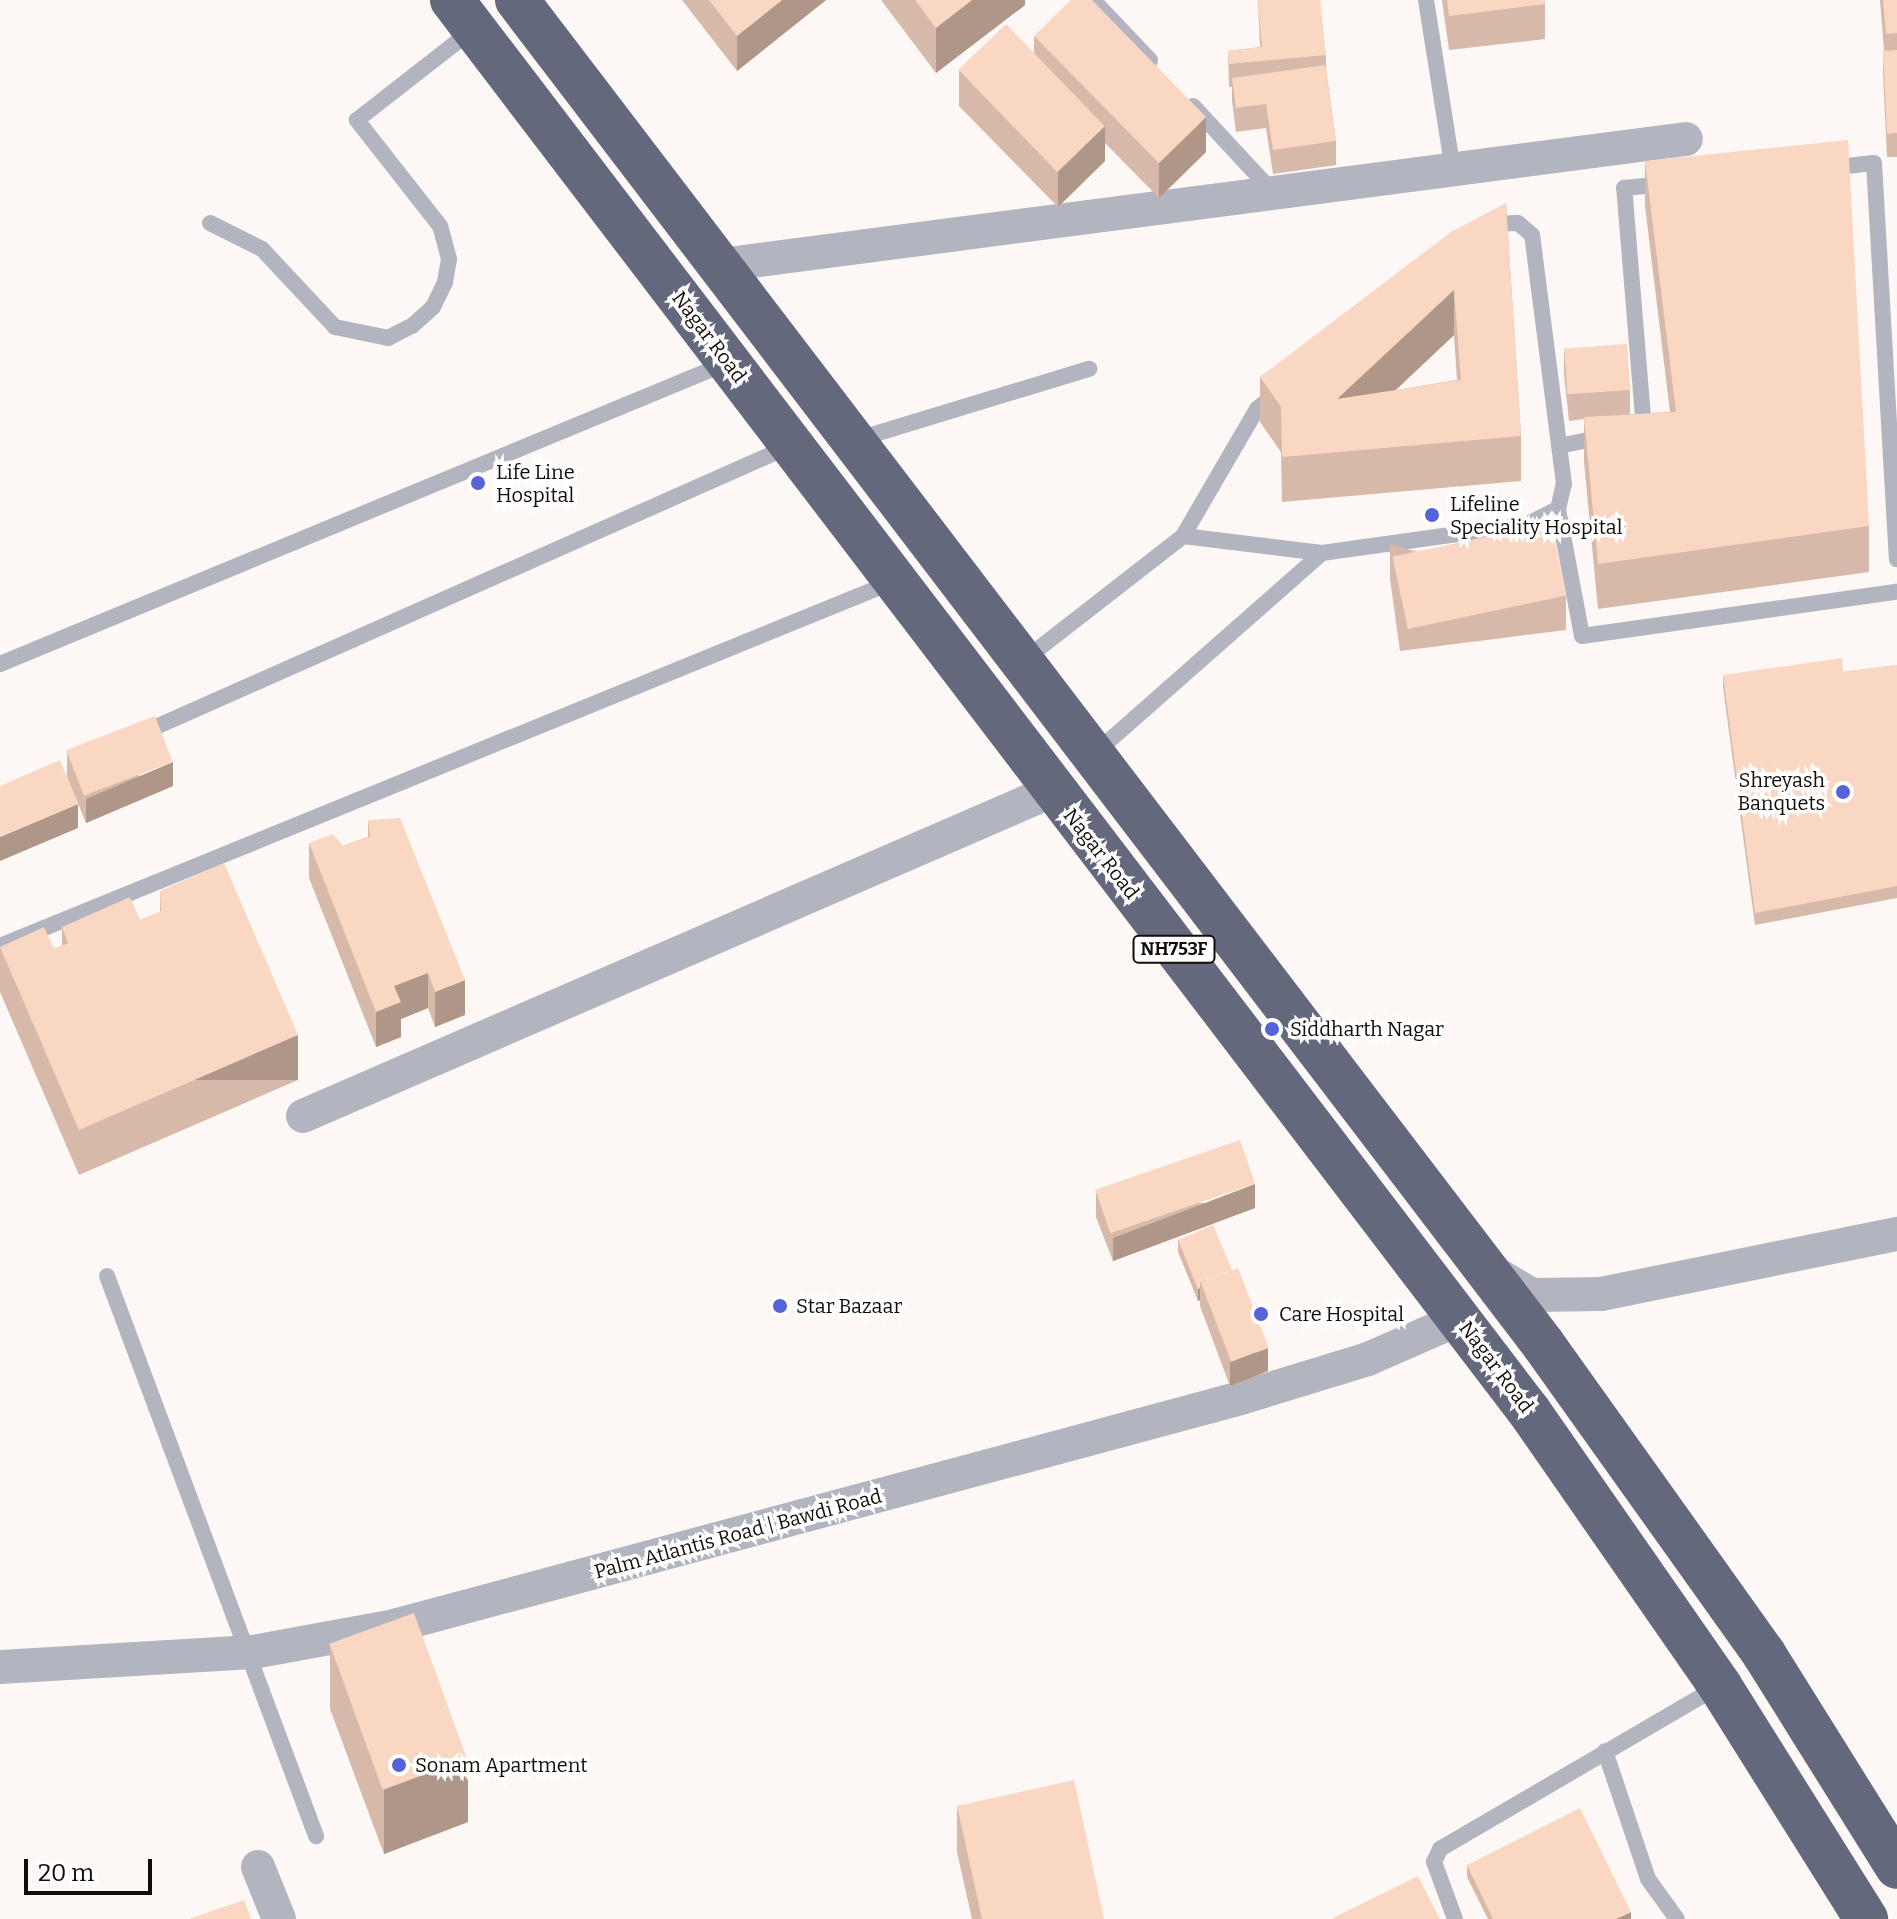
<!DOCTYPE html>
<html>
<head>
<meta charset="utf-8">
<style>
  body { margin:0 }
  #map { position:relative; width:1897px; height:1919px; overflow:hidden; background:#fdf8f5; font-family:Bitter,serif }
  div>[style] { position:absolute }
  .lane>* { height:16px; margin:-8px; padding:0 8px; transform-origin:8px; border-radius:8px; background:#b2b5c0 }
  .street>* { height:34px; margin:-17px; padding:0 17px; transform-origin:17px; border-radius:17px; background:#b2b5c0 }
  .highway>* { height:44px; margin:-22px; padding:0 22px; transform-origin:22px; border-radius:22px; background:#63687d }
  .wall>* { inset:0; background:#d6b9a8 }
  .shaded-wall>* { inset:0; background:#ae9688; transform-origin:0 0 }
  .building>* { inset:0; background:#f9d7c3; transform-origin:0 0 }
  .dots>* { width:22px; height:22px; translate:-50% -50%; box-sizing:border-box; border:4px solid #fff; border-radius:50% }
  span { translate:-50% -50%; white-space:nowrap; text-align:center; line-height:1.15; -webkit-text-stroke:7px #fff; paint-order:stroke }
  .shield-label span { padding:2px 6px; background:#fff; border:2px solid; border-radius:6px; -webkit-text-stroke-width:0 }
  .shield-label { font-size:18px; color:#140c07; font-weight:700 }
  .street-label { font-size:20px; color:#140c07 }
  .poi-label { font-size:20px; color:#140c07 }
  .left { translate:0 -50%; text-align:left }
  .right { translate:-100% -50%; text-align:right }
  .scale { position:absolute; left:24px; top:1859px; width:128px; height:36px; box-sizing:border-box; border:4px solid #140c07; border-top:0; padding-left:10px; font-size:24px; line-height:28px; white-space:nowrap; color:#140c07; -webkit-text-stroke:6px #fff; paint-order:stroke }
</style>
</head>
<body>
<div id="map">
  <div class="lane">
    <div style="left:1093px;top:0;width:83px;rotate:46.5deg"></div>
    <div style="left:1426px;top:0;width:172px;rotate:81deg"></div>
    <div style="left:1193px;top:106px;width:117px;rotate:47.1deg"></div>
    <div style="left:1828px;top:168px;width:46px;rotate:-6.2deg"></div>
    <div style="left:1874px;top:163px;width:397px;rotate:86.7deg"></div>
    <div style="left:210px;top:223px;width:58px;rotate:26.6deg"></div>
    <div style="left:262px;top:249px;width:107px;rotate:46.9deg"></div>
    <div style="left:335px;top:327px;width:54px;rotate:11.7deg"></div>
    <div style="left:388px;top:338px;width:27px;rotate:-27deg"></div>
    <div style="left:412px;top:326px;width:28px;rotate:-42deg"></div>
    <div style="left:433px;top:307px;width:28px;rotate:-64deg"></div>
    <div style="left:445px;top:282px;width:23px;rotate:-80deg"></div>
    <div style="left:449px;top:259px;width:34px;rotate:-105deg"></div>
    <div style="left:440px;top:226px;width:135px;rotate:-128.1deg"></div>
    <div style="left:357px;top:120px;width:146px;rotate:-38deg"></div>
    <div style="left:1638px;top:430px;width:6px;rotate:-9deg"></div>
    <div style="left:1644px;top:429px;width:242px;rotate:-94.7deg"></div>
    <div style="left:1624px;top:188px;width:41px;rotate:-5.6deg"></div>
    <div style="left:855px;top:440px;width:245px;rotate:-16.9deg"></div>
    <div style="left:1559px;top:446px;width:45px;rotate:-11.6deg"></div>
    <div style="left:1558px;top:509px;width:129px;rotate:79.3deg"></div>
    <div style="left:1582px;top:636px;width:318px;rotate:-8deg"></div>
    <div style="left:1183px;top:536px;width:140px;rotate:7deg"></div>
    <div style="left:1024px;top:660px;width:202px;rotate:-37.9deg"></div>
    <div style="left:1183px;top:536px;width:147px;rotate:-59.8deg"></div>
    <div style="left:1257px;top:409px;width:26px;rotate:-39deg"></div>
    <div style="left:0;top:664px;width:787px;rotate:-22.49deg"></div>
    <div style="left:140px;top:734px;width:709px;rotate:-23.89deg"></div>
    <div style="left:1094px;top:754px;width:304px;rotate:-41.4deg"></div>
    <div style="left:1322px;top:553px;width:208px;rotate:-8deg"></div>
    <div style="left:1528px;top:524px;width:34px;rotate:-27deg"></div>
    <div style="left:1558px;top:509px;width:26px;rotate:-77deg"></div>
    <div style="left:1564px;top:484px;width:251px;rotate:-97.3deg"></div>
    <div style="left:1532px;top:235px;width:18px;rotate:-139deg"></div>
    <div style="left:1518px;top:223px;width:29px;rotate:178deg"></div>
    <div style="left:0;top:946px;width:967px;rotate:-22.19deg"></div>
    <div style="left:107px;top:1276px;width:598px;rotate:69.53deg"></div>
    <div style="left:1605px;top:1751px;width:135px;rotate:71.4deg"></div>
    <div style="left:1648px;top:1879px;width:49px;rotate:54.1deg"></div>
    <div style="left:1455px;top:1919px;width:61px;rotate:-110.2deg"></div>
    <div style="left:1434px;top:1862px;width:14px;rotate:-65deg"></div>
    <div style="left:1440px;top:1849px;width:323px;rotate:-30.3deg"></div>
  </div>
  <div class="street">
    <div style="left:721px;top:265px;width:973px;rotate:-7.44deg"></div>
    <div style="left:303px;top:1116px;width:816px;rotate:-23.46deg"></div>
    <div style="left:1493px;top:1272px;width:45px;rotate:30.5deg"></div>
    <div style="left:1532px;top:1295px;width:69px;rotate:-0.8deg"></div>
    <div style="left:1601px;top:1294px;width:302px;rotate:-11.5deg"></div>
    <div style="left:0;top:1667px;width:253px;rotate:-3.4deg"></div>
    <div style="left:253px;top:1652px;width:143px;rotate:-10.4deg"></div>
    <div style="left:394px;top:1626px;width:877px;rotate:-15.07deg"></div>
    <div style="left:1241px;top:1398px;width:133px;rotate:-17.1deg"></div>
    <div style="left:1368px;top:1359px;width:99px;rotate:-23.7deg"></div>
    <div style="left:258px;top:1867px;width:56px;rotate:68deg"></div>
  </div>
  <div class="highway">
    <div style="left:452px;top:0;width:1775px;rotate:52.65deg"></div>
    <div style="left:1529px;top:1411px;width:335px;rotate:55.2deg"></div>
    <div style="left:1720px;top:1686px;width:275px;rotate:57.9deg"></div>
    <div style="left:517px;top:0;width:1691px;rotate:52.64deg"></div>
    <div style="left:1543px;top:1344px;width:381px;rotate:54.5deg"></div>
    <div style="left:1764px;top:1654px;width:251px;rotate:58deg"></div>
  </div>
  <div class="wall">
    <div style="clip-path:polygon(682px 0,826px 0,737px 71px)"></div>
    <div style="clip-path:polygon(881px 0,1025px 0,1025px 5px,936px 73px)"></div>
    <div style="clip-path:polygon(1258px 0,1326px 55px,1326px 69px,1336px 141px,1336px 165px,1273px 174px,1266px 128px,1236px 132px,1232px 101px,1232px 87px,1229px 87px,1228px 51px,1260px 47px)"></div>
    <div style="clip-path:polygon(1442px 0,1545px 0,1545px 39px,1449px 50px)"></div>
    <div style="clip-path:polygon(1880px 0,1897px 0,1897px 157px,1887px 157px,1883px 74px,1883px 51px,1884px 50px)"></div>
    <div style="clip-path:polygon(1034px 36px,1206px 152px,1159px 198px,1105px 143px,1105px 161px,1058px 207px,959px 106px,959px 71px,1034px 53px)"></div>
    <div style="clip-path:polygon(1645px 161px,1869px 526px,1869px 572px,1598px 609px,1584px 462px,1584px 419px,1569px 421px,1564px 374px,1564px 350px,1630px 390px,1630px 414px,1670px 412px,1645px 206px)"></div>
    <div style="clip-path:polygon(evenodd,1506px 203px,1521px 436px,1521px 481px,1282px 502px,1281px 452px,1260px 422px,1260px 377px,1506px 203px,1454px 335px,1457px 380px,1396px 390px,1454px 335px)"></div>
    <div style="clip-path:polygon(1390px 544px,1566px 595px,1566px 630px,1400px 651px,1390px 579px)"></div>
    <div style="clip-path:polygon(1897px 665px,1897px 898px,1755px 925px,1723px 687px,1723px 675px,1843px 672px)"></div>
    <div style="clip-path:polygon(67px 753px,173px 786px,86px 823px,67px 777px)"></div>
    <div style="clip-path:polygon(368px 820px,465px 1015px,435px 1027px,428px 1008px,401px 1019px,401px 1037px,376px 1047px,309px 878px,309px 843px,343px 846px,368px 837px)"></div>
    <div style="clip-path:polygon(160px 891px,298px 1080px,79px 1175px,0 992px,0 947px,54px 949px,62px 946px,62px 927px,140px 920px,160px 912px)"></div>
    <div style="clip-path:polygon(1096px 1193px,1255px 1208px,1113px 1261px,1096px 1217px)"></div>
    <div style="clip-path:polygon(1178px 1240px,1268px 1371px,1230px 1386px,1200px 1306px,1200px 1300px,1198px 1301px,1178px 1252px)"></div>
    <div style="clip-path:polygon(330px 1645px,468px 1822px,384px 1854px,330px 1709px)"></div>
    <div style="clip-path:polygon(957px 1806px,1104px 1919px,972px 1919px,957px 1852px)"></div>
    <div style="clip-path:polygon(1467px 1865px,1631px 1919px,1488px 1919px,1467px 1877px)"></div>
  </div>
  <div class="shaded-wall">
    <div style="clip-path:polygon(782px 0,826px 0,737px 71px,737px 36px)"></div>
    <div style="clip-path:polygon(972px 0,1025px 0,1025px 5px,936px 73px,936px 28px)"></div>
    <div style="clip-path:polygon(1206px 117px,1206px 152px,1159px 198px,1159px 163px)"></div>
    <div style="clip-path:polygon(1105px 126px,1105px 161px,1058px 207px,1058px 172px)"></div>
    <div style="clip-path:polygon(1454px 290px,1454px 335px,1337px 445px,1337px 399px)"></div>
    <div style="clip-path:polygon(173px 762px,173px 786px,86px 823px,86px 799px)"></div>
    <div style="clip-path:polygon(78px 804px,78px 828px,0 861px,0 837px)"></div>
    <div style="clip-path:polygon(428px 973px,428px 1008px,401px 1019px,401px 1037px,376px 1047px,376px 1012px,394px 986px)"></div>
    <div style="clip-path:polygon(465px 980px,465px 1015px,435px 1027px,435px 992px)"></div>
    <div style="left:298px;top:1035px;width:45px;height:239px;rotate:90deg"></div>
    <div style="clip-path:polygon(1255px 1184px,1255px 1208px,1113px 1261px,1113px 1238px)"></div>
    <div style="clip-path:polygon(1200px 1288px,1200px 1300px,1198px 1301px,1198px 1289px)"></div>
    <div style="clip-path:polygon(1268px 1348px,1268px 1371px,1230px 1386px,1230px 1362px)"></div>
    <div style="clip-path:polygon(468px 1758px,468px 1822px,384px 1854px,384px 1790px)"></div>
    <div style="clip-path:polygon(1631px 1912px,1631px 1919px,1616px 1919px)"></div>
  </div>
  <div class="building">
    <div style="clip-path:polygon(709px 0,782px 0,737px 36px)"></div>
    <div style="clip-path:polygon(915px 0,972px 0,936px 28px)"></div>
    <div style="clip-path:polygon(1071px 0,1092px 0,1206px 117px,1159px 163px,1034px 36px)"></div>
    <div style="clip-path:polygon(1258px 0,1320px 0,1326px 55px,1229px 64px,1228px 51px,1262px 47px)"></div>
    <div style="clip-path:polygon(1447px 0,1545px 0,1545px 4px,1449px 16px)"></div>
    <div style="clip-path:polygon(1883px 0,1897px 0,1897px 33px,1886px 34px)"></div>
    <div style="left:1006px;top:24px;width:142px;height:66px;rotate:46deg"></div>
    <div style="clip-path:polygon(1897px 50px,1897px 133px,1887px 134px,1883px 51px)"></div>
    <div style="clip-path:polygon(1325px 65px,1336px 141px,1273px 150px,1266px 104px,1236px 108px,1232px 78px)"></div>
    <div style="clip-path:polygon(1848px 140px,1869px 526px,1598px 564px,1584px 417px,1676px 412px,1645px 161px)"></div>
    <div style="clip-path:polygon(evenodd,1506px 203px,1521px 436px,1282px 457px,1281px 407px,1260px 377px,1451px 232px,1506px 203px,1454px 290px,1461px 380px,1337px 399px,1454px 290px)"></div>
    <div style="left:1627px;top:344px;width:46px;height:63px;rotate:86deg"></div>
    <div style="left:1551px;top:523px;width:74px;height:162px;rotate:78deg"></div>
    <div style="clip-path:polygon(1842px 658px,1843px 672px,1897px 665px,1897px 886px,1755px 913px,1723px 675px)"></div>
    <div style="left:155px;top:716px;width:49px;height:95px;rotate:69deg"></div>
    <div style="clip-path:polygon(60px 760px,78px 804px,0 837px,0 786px)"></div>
    <div style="clip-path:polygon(400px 818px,465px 980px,435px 992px,428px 973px,394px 986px,401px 1002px,376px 1012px,309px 843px,333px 834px,343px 846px,370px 837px,368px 820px)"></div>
    <div style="clip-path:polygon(224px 863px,298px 1035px,79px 1130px,0 947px,44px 927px,54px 949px,68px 943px,62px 927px,130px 897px,140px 920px,161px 911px,160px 891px)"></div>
    <div style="left:1240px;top:1140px;width:46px;height:153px;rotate:71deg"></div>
    <div style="clip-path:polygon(1213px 1225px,1232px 1270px,1200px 1282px,1200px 1288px,1198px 1289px,1178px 1240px)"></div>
    <div style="left:1238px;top:1268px;width:85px;height:40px;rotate:69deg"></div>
    <div style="left:414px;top:1613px;width:155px;height:90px;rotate:70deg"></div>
    <div style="clip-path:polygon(1074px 1780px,1104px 1919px,982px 1919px,957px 1806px)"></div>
    <div style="clip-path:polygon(1580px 1808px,1631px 1912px,1616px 1919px,1493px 1919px,1467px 1865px)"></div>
    <div style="clip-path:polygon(1418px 1876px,1440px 1919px,1333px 1919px,1333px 1918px)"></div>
    <div style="clip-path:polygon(244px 1900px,251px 1919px,189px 1919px)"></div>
  </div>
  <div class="dots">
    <div style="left:478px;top:483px;background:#5562d9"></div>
    <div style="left:1432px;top:515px;background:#5562d9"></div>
    <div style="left:1843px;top:792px;background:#5562d9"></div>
    <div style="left:1272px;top:1029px;background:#5562d9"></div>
    <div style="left:780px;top:1306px;background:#5562d9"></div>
    <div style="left:1261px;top:1314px;background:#5562d9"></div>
    <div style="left:399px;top:1765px;background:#5562d9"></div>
  </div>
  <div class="shield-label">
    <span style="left:1174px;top:949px">NH753F</span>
  </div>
  <div class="street-label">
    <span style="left:709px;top:337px;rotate:53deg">Nagar Road</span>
    <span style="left:1101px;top:854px;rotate:52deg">Nagar Road</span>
    <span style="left:1496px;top:1367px;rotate:53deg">Nagar Road</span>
    <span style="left:738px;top:1534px;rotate:-15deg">Palm Atlantis Road | Bawdi Road</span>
  </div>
  <div class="poi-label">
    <span class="left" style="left:496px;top:484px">Life Line<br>Hospital</span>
    <span class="left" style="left:1450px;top:516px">Lifeline<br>Speciality Hospital</span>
    <span class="right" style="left:1825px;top:792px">Shreyash<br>Banquets</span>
    <span class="left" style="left:1290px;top:1029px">Siddharth Nagar</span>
    <span class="left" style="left:796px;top:1306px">Star Bazaar</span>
    <span class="left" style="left:1279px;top:1314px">Care Hospital</span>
    <span class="left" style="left:415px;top:1765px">Sonam Apartment</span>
  </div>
  <div class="scale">20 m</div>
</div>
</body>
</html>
